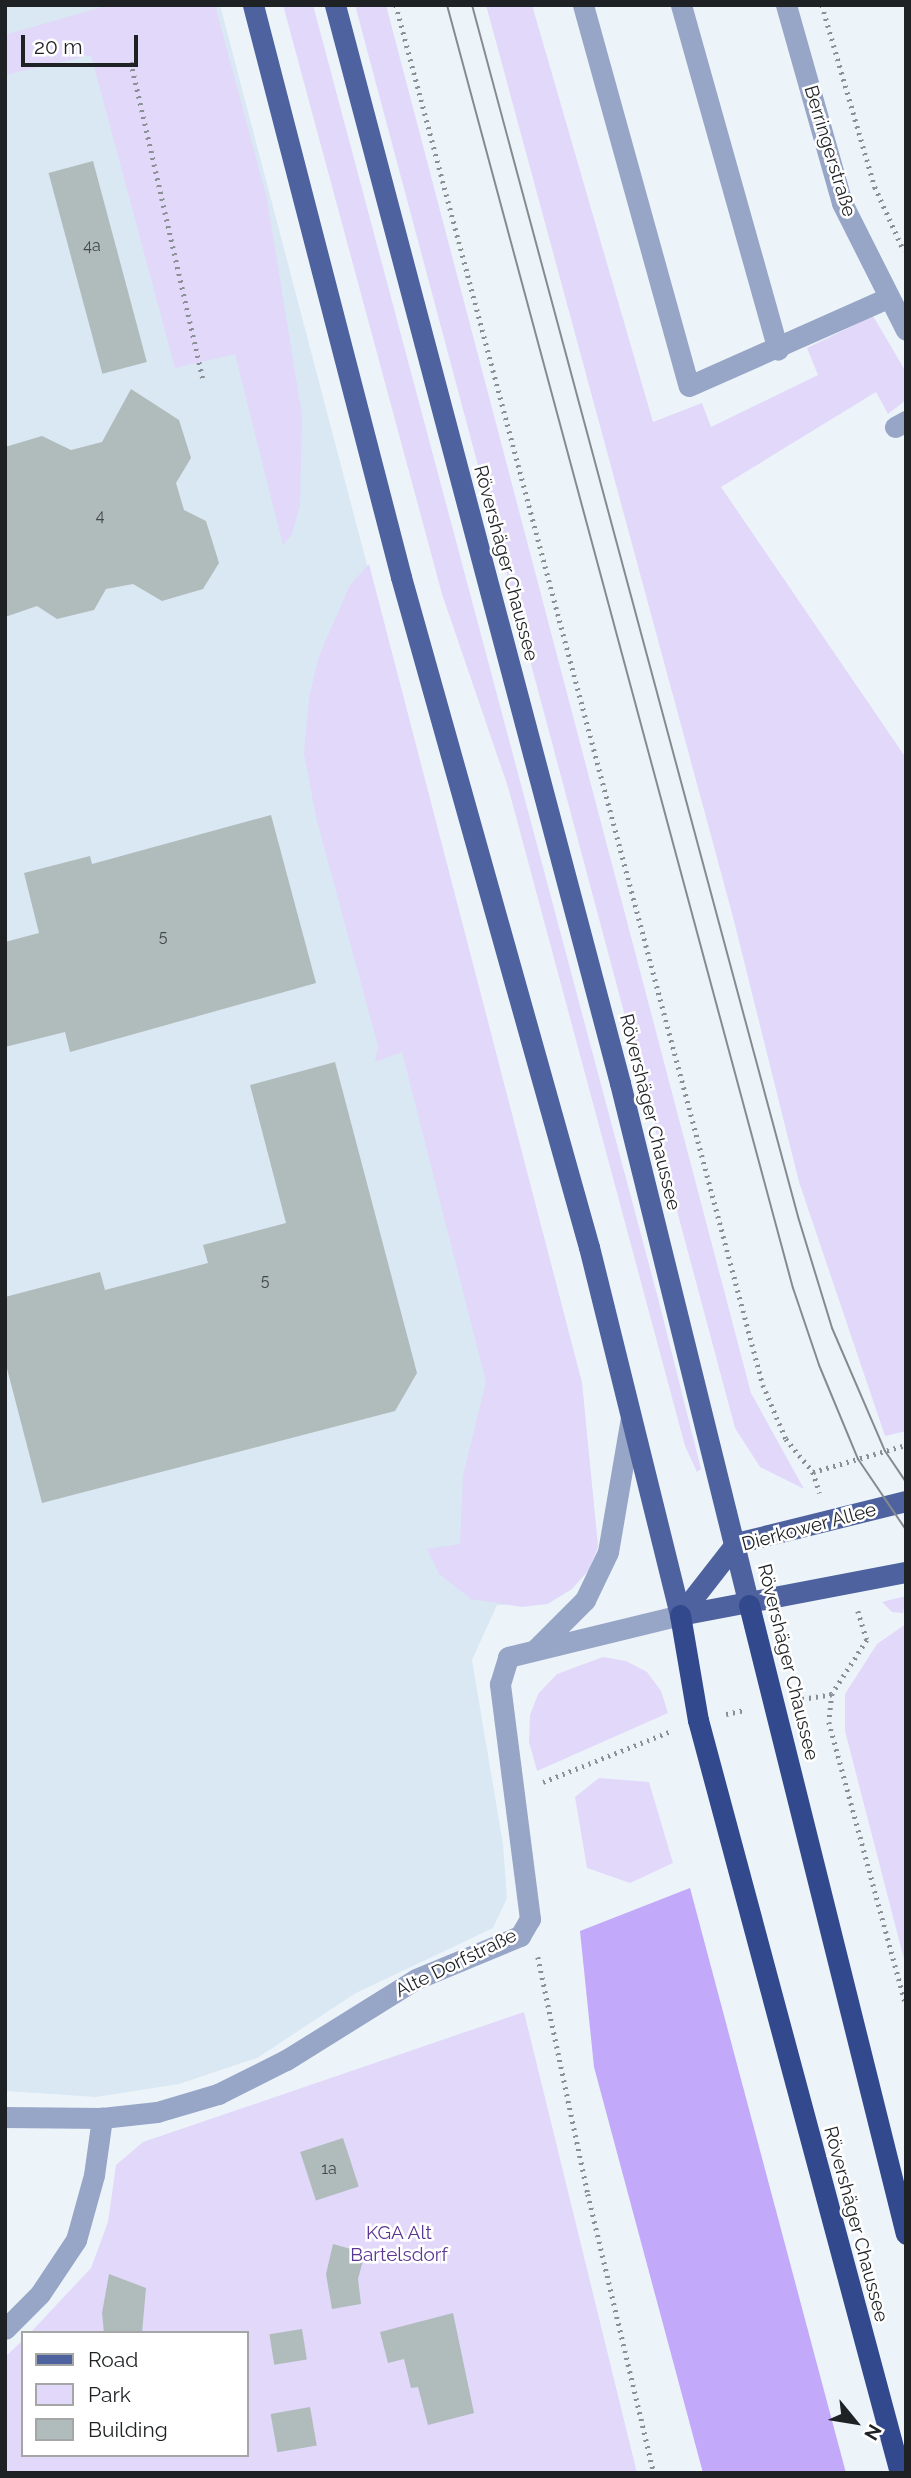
<!DOCTYPE html>
<html>
<head>
<meta charset="utf-8">
<style>
  body { margin:0 }
  #map { position:relative; width:911px; height:2478px; overflow:hidden; background:#ecf4fa; font-family:Raleway,sans-serif }
  div>[style] { position:absolute }
  .built>* { inset:0; background:#d9e8f2 }
  .green>* { inset:0; background:#e1d8fa }
  .forest>* { inset:0; background:#c2a9fa }
  .building>* { inset:0; background:#b0bbbc; transform-origin:0 0 }
  .path>* { height:4.5px; margin-top:-2.25px; transform-origin:0; background:repeating-linear-gradient(90deg,#8a9094 0 2px,transparent 0 7px) }
  .minor>* { height:21px; margin:-10.5px; padding:0 10.5px; transform-origin:10.5px; border-radius:10.5px; background:#97a5c7 }
  .major>* { height:21px; margin:-10.5px; padding:0 10.5px; transform-origin:10.5px; border-radius:10.5px; background:#4d629e }
  .highway>* { height:21px; margin:-10.5px; padding:0 10.5px; transform-origin:10.5px; border-radius:10.5px; background:#33498e }
  .tram>* { height:2px; margin:-1px; padding:0 1px; transform-origin:1px; border-radius:1px; background:#868b8f }
  span { translate:-50% -50%; white-space:nowrap; text-align:center; line-height:1.15; -webkit-text-stroke:5px #fff; paint-order:stroke }
  .number-label { font-size:16px; color:#43484a }
  .number-label span { -webkit-text-stroke-width:0 }
  .street-label { font-size:19px; color:#1f2224 }
  .park-label { font-size:19px; color:#5b3693 }
  .frame { position:absolute; inset:0; border:7px solid #1f2224; pointer-events:none }
  .legend { position:absolute; left:21px; top:2331px; width:228px; height:126px; box-sizing:border-box; background:#fff; border:2px solid #a5a7a7; margin:0; padding:9px 12px; list-style:none; font-size:21px; color:#1f2224 }
  .legend li { display:flex; align-items:center; gap:14px; height:35px }
  .legend b { width:35px; border:2px solid #a5a7a7 }
  .north { position:absolute; left:820px; top:2387px; width:70px; height:70px; -webkit-text-stroke:5px #fff; paint-order:stroke; rotate:120deg; font-size:19px; font-weight:700; line-height:28px; text-align:center; color:#1f2224 }
  .north::after { content:''; display:block; margin:auto; width:24px; height:32px; background:#1f2224; clip-path:polygon(50% 0,100% 100%,50% 72%,0 100%) }
  .scale { position:absolute; left:21px; top:35px; width:117px; height:32px; box-sizing:border-box; border:4px solid #1f2224; border-top:0; padding-left:9px; font-size:21px; line-height:24px; white-space:nowrap; color:#1f2224; -webkit-text-stroke:5px #fff; paint-order:stroke }
</style>
</head>
<body>
<div id="map">
  <div class="built">
    <div style="clip-path:polygon(5px 5px,220px 5px,582px 1383px,598px 1547px,572px 1589px,548px 1604px,497px 1605px,472px 1660px,503px 1844px,507px 1898px,493px 1928px,356px 1993px,257px 2058px,179px 2084px,96px 2097px,5px 2091px)"></div>
  </div>
  <div class="green">
    <div style="clip-path:polygon(109px 5px,215px 5px,267px 199px,302px 415px,300px 505px,292px 534px,283px 545px,235px 354px,175px 368px,91px 55px,5px 75px,5px 35px)"></div>
    <div style="clip-path:polygon(283px 5px,313px 5px,659px 1302px,701px 1469px,697px 1472px,685px 1446px,508px 787px,442px 594px)"></div>
    <div style="clip-path:polygon(355px 5px,386px 5px,751px 1393px,804px 1489px,760px 1467px,735px 1428px)"></div>
    <div style="clip-path:polygon(486px 5px,532px 5px,653px 422px,702px 403px,711px 427px,818px 375px,807px 348px,873px 316px,906px 372px,906px 400px,888px 414px,876px 392px,721px 487px,906px 758px,906px 1431px,885px 1436px,799px 1182px,733px 917px)"></div>
    <div style="clip-path:polygon(369px 564px,582px 1383px,598px 1547px,589px 1570px,572px 1589px,547px 1604px,522px 1607px,471px 1599px,439px 1574px,427px 1549px,460px 1544px,463px 1476px,486px 1382px,402px 1052px,375px 1062px,378px 1046px,317px 821px,304px 754px,309px 698px,319px 656px,350px 585px)"></div>
    <div style="clip-path:polygon(906px 1596px,903px 1613px,892px 1612px,882px 1602px)"></div>
    <div style="clip-path:polygon(906px 1624px,906px 1967px,845px 1731px,845px 1694px,877px 1644px)"></div>
    <div style="clip-path:polygon(603px 1657px,626px 1661px,647px 1672px,661px 1691px,668px 1713px,537px 1771px,529px 1742px,530px 1715px,538px 1694px,557px 1674px)"></div>
    <div style="clip-path:polygon(599px 1778px,649px 1782px,673px 1863px,630px 1883px,587px 1868px,575px 1797px)"></div>
    <div style="clip-path:polygon(524px 2012px,637px 2473px,5px 2473px,5px 2357px,23px 2340px,23px 2455px,247px 2455px,247px 2333px,30px 2333px,91px 2268px,108px 2222px,116px 2165px,143px 2142px)"></div>
  </div>
  <div class="forest">
    <div style="clip-path:polygon(690px 1888px,846px 2473px,703px 2473px,594px 2067px,580px 1931px)"></div>
  </div>
  <div class="building">
    <div style="left:93px;top:161px;width:208px;height:46px;rotate:75deg"></div>
    <div style="clip-path:polygon(131px 389px,179px 420px,191px 458px,176px 483px,184px 510px,206px 521px,219px 563px,203px 589px,162px 601px,133px 584px,106px 589px,94px 610px,57px 619px,37px 606px,5px 617px,5px 447px,42px 436px,71px 450px,102px 442px)"></div>
    <div style="clip-path:polygon(271px 815px,316px 983px,70px 1052px,65px 1032px,5px 1047px,5px 942px,39px 933px,24px 873px,90px 856px,92px 864px)"></div>
    <div style="clip-path:polygon(335px 1062px,417px 1373px,395px 1411px,42px 1503px,5px 1361px,5px 1297px,100px 1272px,105px 1290px,208px 1263px,203px 1245px,286px 1223px,250px 1085px)"></div>
    <div style="left:343px;top:2138px;width:51px;height:45px;rotate:72deg"></div>
    <div style="clip-path:polygon(333px 2244px,365px 2253px,358px 2279px,361px 2304px,332px 2309px,326px 2274px)"></div>
    <div style="clip-path:polygon(109px 2274px,146px 2288px,142px 2333px,104px 2333px,102px 2313px)"></div>
    <div style="clip-path:polygon(453px 2313px,474px 2413px,428px 2425px,418px 2387px,411px 2388px,404px 2359px,388px 2363px,380px 2332px)"></div>
    <div style="left:302px;top:2329px;width:31px;height:33px;rotate:81deg"></div>
    <div style="left:310px;top:2407px;width:39px;height:40px;rotate:80deg"></div>
  </div>
  <div class="path">
    <div style="left:396px;top:5px;width:1428px;rotate:75.11deg"></div>
    <div style="left:763px;top:1385px;width:59px;rotate:66.9deg"></div>
    <div style="left:786px;top:1439px;width:43px;rotate:50.7deg"></div>
    <div style="left:813px;top:1472px;width:22px;rotate:72deg"></div>
    <div style="left:822px;top:5px;width:190px;rotate:73.8deg"></div>
    <div style="left:875px;top:187px;width:70px;rotate:65.6deg"></div>
    <div style="left:131px;top:62px;width:324px;rotate:77.2deg"></div>
    <div style="left:813px;top:1472px;width:97px;rotate:-16.2deg"></div>
    <div style="left:858px;top:1611px;width:30px;rotate:73deg"></div>
    <div style="left:867px;top:1640px;width:64px;rotate:122.9deg"></div>
    <div style="left:832px;top:1694px;width:28px;rotate:96deg"></div>
    <div style="left:829px;top:1722px;width:293px;rotate:74.8deg"></div>
    <div style="left:802px;top:1699px;width:30px;rotate:-9deg"></div>
    <div style="left:726px;top:1714px;width:19px;rotate:-12deg"></div>
    <div style="left:543px;top:1782px;width:138px;rotate:-21.7deg"></div>
    <div style="left:538px;top:1957px;width:242px;rotate:78.1deg"></div>
    <div style="left:588px;top:2194px;width:287px;rotate:76.7deg"></div>
  </div>
  <div class="minor">
    <div style="left:583px;top:5px;width:395px;rotate:74.5deg"></div>
    <div style="left:689px;top:386px;width:218px;rotate:-23.9deg"></div>
    <div style="left:681px;top:5px;width:358px;rotate:74.3deg"></div>
    <div style="left:786px;top:5px;width:206px;rotate:74.2deg"></div>
    <div style="left:842px;top:203px;width:142px;rotate:63.3deg"></div>
    <div style="left:895px;top:427px;width:13px;rotate:-29deg"></div>
    <div style="left:535px;top:1650px;width:71px;rotate:-45deg"></div>
    <div style="left:585px;top:1600px;width:53px;rotate:-64.4deg"></div>
    <div style="left:608px;top:1552px;width:136px;rotate:-80.3deg"></div>
    <div style="left:5px;top:2117px;width:97px;rotate:0.6deg"></div>
    <div style="left:102px;top:2118px;width:55px;rotate:-6.2deg"></div>
    <div style="left:157px;top:2112px;width:64px;rotate:-16.4deg"></div>
    <div style="left:218px;top:2094px;width:76px;rotate:-26.6deg"></div>
    <div style="left:286px;top:2060px;width:153px;rotate:-31.9deg"></div>
    <div style="left:416px;top:1979px;width:113px;rotate:-22.5deg"></div>
    <div style="left:520px;top:1936px;width:20px;rotate:-60deg"></div>
    <div style="left:530px;top:1919px;width:237px;rotate:-97.3deg"></div>
    <div style="left:500px;top:1684px;width:28px;rotate:-73deg"></div>
    <div style="left:508px;top:1657px;width:177px;rotate:-13.7deg"></div>
    <div style="left:5px;top:2329px;width:49px;rotate:-45deg"></div>
    <div style="left:40px;top:2294px;width:65px;rotate:-56.3deg"></div>
    <div style="left:76px;top:2240px;width:67px;rotate:-74.5deg"></div>
    <div style="left:94px;top:2175px;width:58px;rotate:-82deg"></div>
  </div>
  <div class="major">
    <div style="left:253px;top:5px;width:591px;rotate:75.49deg"></div>
    <div style="left:401px;top:577px;width:696px;rotate:74.33deg"></div>
    <div style="left:589px;top:1247px;width:379px;rotate:76.1deg"></div>
    <div style="left:335px;top:5px;width:1115px;rotate:75.19deg"></div>
    <div style="left:620px;top:1083px;width:538px;rotate:76.12deg"></div>
    <div style="left:680px;top:1615px;width:91px;rotate:-52.1deg"></div>
    <div style="left:736px;top:1543px;width:175px;rotate:-13.9deg"></div>
    <div style="left:680px;top:1615px;width:230px;rotate:-10.8deg"></div>
  </div>
  <div class="highway">
    <div style="left:749px;top:1605px;width:648px;rotate:75.99deg"></div>
    <div style="left:680px;top:1615px;width:107px;rotate:80.3deg"></div>
    <div style="left:698px;top:1720px;width:780px;rotate:74.98deg"></div>
  </div>
  <div class="tram">
    <div style="left:447px;top:5px;width:1329px;rotate:74.91deg"></div>
    <div style="left:793px;top:1288px;width:81px;rotate:71.3deg"></div>
    <div style="left:819px;top:1365px;width:102px;rotate:67.5deg"></div>
    <div style="left:858px;top:1459px;width:86px;rotate:55.9deg"></div>
    <div style="left:472px;top:5px;width:1258px;rotate:74.94deg"></div>
    <div style="left:799px;top:1220px;width:113px;rotate:73deg"></div>
    <div style="left:832px;top:1328px;width:134px;rotate:66.7deg"></div>
    <div style="left:885px;top:1451px;width:37px;rotate:56deg"></div>
  </div>
  <div class="number-label">
    <span style="left:92px;top:246px">4a</span>
    <span style="left:100px;top:516px">4</span>
    <span style="left:163px;top:937px">5</span>
    <span style="left:265px;top:1281px">5</span>
    <span style="left:329px;top:2169px">1a</span>
  </div>
  <div class="street-label">
    <span style="left:830px;top:151px;rotate:73deg">Berringerstraße</span>
    <span style="left:506px;top:563px;rotate:75deg">Rövershäger Chaussee</span>
    <span style="left:650px;top:1112px;rotate:76deg">Rövershäger Chaussee</span>
    <span style="left:809px;top:1527px;rotate:-15deg">Dierkower Allee</span>
    <span style="left:788px;top:1662px;rotate:76deg">Rövershäger Chaussee</span>
    <span style="left:456px;top:1963px;rotate:-26deg">Alte Dorfstraße</span>
    <span style="left:856px;top:2224px;rotate:75deg">Rövershäger Chaussee</span>
  </div>
  <div class="park-label">
    <span style="left:399px;top:2244px">KGA Alt<br>Bartelsdorf</span>
  </div>
  <div class="frame"></div>
  <ul class="legend">
  <li><b style="height:9px;background:#4d629e"></b>Road</li>
  <li><b style="height:19px;background:#e1d8fa"></b>Park</li>
  <li><b style="height:19px;background:#b0bbbc"></b>Building</li>
  </ul>
  <div class="north">N</div>
  <div class="scale">20 m</div>
</div>
</body>
</html>
